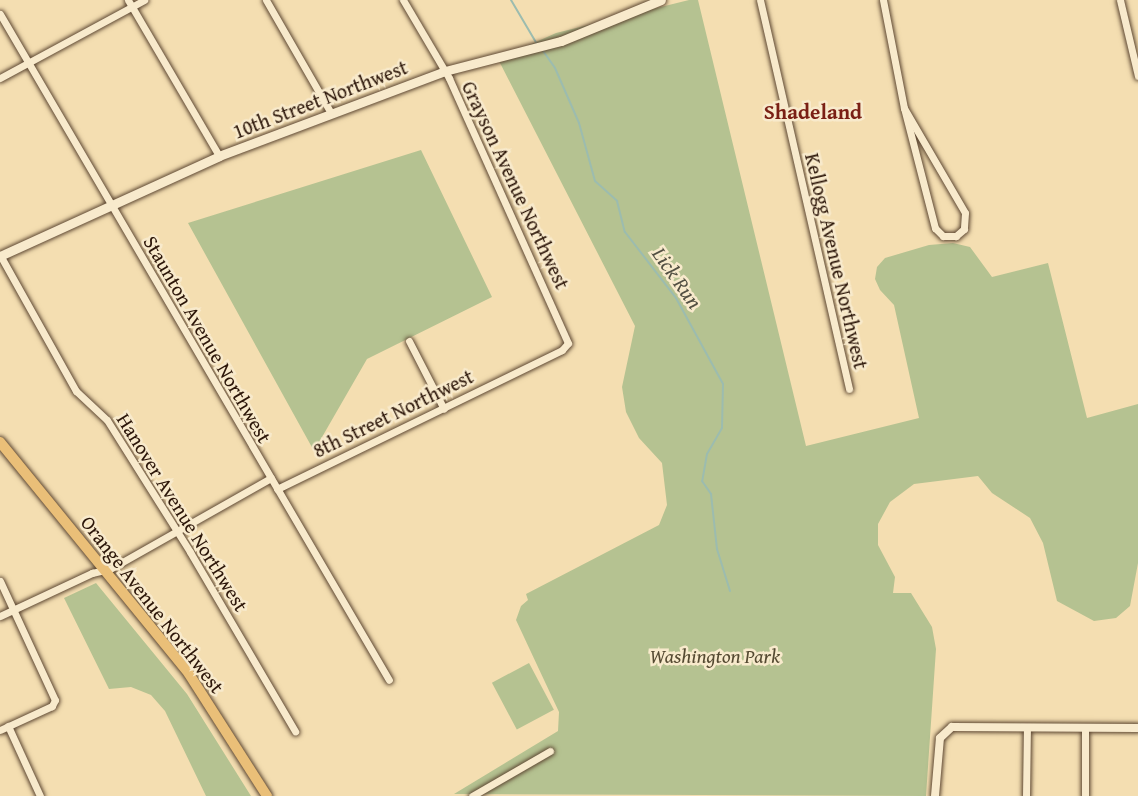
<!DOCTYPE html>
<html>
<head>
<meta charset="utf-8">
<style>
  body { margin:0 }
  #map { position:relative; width:1138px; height:796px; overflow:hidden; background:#f4deb1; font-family:"Gentium Book Plus",serif }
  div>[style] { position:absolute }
  .green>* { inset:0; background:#b5c291; transform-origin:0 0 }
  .stream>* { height:2px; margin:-1px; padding:0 1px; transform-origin:1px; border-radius:1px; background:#9cbcaf }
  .roads { filter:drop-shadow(0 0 2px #5e4833) drop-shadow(0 0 2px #5e4833) }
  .minor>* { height:7px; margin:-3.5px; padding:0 3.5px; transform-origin:3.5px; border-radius:3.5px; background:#f8eacc }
  .tertiary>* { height:8px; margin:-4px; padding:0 4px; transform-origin:4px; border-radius:4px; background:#f8eacc }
  .secondary>* { height:9px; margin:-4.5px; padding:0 4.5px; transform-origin:4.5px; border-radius:4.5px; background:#f8eacc }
  .primary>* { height:10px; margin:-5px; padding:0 5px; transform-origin:5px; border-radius:5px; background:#eabf78 }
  span { translate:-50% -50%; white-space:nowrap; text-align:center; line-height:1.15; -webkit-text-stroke:5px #f8eacc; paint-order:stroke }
  .street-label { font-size:20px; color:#2c1609 }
  .park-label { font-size:20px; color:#554a32; font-style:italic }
  .neighbourhood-label { font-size:21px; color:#7a1f14; font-weight:700 }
  .water-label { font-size:21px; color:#535043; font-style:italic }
</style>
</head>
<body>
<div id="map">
  <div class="green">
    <div style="clip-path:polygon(689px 0,698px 0,806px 446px,919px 418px,894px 305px,880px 290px,875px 279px,877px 267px,885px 258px,929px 245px,953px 243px,970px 247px,992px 277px,1048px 263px,1087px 418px,1138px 404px,1138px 563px,1130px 606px,1116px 618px,1094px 621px,1057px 601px,1043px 543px,1030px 518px,992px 493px,978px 476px,914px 484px,890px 502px,878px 524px,878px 545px,895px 577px,893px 593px,911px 593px,932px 627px,936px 649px,926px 796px,454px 794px,558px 731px,559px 712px,516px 620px,521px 606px,528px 600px,526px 594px,659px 525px,667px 505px,662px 463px,639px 438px,626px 412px,622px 387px,635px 326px,498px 59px,556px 33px)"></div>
    <div style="clip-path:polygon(421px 150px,492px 297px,367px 359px,314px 451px,188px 223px)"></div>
    <div style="clip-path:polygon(96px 583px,187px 694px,251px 796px,206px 796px,165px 711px,151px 695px,131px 687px,109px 689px,64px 598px)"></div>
    <div style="left:529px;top:663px;width:53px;height:42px;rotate:62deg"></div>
  </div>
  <div class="stream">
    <div style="left:511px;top:0;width:51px;rotate:59.4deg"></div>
    <div style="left:541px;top:48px;width:24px;rotate:55deg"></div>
    <div style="left:555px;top:68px;width:60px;rotate:66.4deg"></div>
    <div style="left:579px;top:123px;width:60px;rotate:74.6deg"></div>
    <div style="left:595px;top:181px;width:30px;rotate:42deg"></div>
    <div style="left:617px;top:201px;width:32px;rotate:76deg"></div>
    <div style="left:625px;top:232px;width:83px;rotate:52.3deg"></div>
    <div style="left:676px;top:298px;width:98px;rotate:61.3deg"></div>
    <div style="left:723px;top:384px;width:44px;rotate:91.3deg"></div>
    <div style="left:722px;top:428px;width:30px;rotate:120deg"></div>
    <div style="left:707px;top:454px;width:27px;rotate:100deg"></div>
    <div style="left:702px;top:481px;width:16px;rotate:55deg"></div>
    <div style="left:711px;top:494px;width:55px;rotate:83.8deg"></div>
    <div style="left:717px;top:549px;width:44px;rotate:72.8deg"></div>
  </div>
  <div class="roads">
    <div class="minor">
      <div style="left:128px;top:0;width:181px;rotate:59.7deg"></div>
      <div style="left:266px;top:0;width:130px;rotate:60.1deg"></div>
      <div style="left:760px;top:0;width:399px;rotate:77.1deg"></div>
      <div style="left:883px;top:0;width:110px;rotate:79deg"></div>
      <div style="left:1120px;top:0;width:78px;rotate:76.7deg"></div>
      <div style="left:0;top:14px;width:771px;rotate:59.71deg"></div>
      <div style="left:0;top:78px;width:164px;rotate:-28.4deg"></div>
      <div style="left:904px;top:108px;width:121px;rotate:59.8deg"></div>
      <div style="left:965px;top:213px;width:16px;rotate:94deg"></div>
      <div style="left:964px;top:229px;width:11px;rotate:139deg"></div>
      <div style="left:956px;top:236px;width:13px;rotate:180deg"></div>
      <div style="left:943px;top:236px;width:11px;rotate:-135deg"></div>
      <div style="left:935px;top:228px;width:124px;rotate:-104.5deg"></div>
      <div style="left:0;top:255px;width:156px;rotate:60.8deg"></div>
      <div style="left:76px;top:391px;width:42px;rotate:43.1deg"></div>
      <div style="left:107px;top:420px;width:156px;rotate:57.8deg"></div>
      <div style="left:190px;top:552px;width:208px;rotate:59.6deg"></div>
      <div style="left:409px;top:341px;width:76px;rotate:62.8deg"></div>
      <div style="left:277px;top:489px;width:317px;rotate:-26deg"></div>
      <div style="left:562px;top:350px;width:9px;rotate:-49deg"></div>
      <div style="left:568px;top:343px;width:290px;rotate:-114.2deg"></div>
      <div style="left:449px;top:78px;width:91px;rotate:-120.5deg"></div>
      <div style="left:0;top:581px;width:131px;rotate:65.2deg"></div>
      <div style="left:55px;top:700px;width:7px;rotate:117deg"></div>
      <div style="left:52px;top:706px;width:57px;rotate:155.2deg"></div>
      <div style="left:0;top:616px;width:102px;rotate:-25.1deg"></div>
      <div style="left:92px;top:573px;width:18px;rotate:-13deg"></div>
      <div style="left:110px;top:569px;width:185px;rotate:-29.5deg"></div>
      <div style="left:8px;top:726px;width:77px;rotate:65.4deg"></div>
      <div style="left:1085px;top:728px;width:68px;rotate:90deg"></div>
      <div style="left:472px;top:796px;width:90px;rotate:-30deg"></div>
      <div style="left:1026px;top:796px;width:68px;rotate:-89.2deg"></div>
    </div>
    <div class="tertiary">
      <div style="left:935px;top:796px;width:58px;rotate:-85.1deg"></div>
      <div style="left:940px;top:738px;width:16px;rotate:-43deg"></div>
      <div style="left:952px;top:727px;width:186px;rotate:0.3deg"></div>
    </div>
    <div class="secondary">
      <div style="left:0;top:256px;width:241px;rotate:-24.5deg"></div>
      <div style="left:219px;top:156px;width:241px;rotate:-20.6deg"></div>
      <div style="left:445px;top:71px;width:120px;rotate:-14.5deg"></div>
      <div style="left:561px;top:41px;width:108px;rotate:-22.3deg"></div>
    </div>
    <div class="primary">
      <div style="left:0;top:442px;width:299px;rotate:50.8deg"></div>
      <div style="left:189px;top:674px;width:145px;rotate:57.4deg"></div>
    </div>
  </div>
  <div class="street-label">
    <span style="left:320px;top:99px;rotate:-21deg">10th Street Northwest</span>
    <span style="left:516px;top:185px;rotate:65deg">Grayson Avenue Northwest</span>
    <span style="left:837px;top:261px;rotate:77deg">Kellogg Avenue Northwest</span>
    <span style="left:208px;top:339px;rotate:60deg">Staunton Avenue Northwest</span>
    <span style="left:393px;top:413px;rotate:-26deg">8th Street Northwest</span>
    <span style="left:183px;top:512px;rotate:58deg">Hanover Avenue Northwest</span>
    <span style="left:153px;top:604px;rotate:52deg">Orange Avenue Northwest</span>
  </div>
  <div class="park-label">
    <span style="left:715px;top:655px">Washington Park</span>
  </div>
  <div class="neighbourhood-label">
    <span style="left:813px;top:112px">Shadeland</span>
  </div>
  <div class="water-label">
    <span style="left:677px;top:278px;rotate:55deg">Lick Run</span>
  </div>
</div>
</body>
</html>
